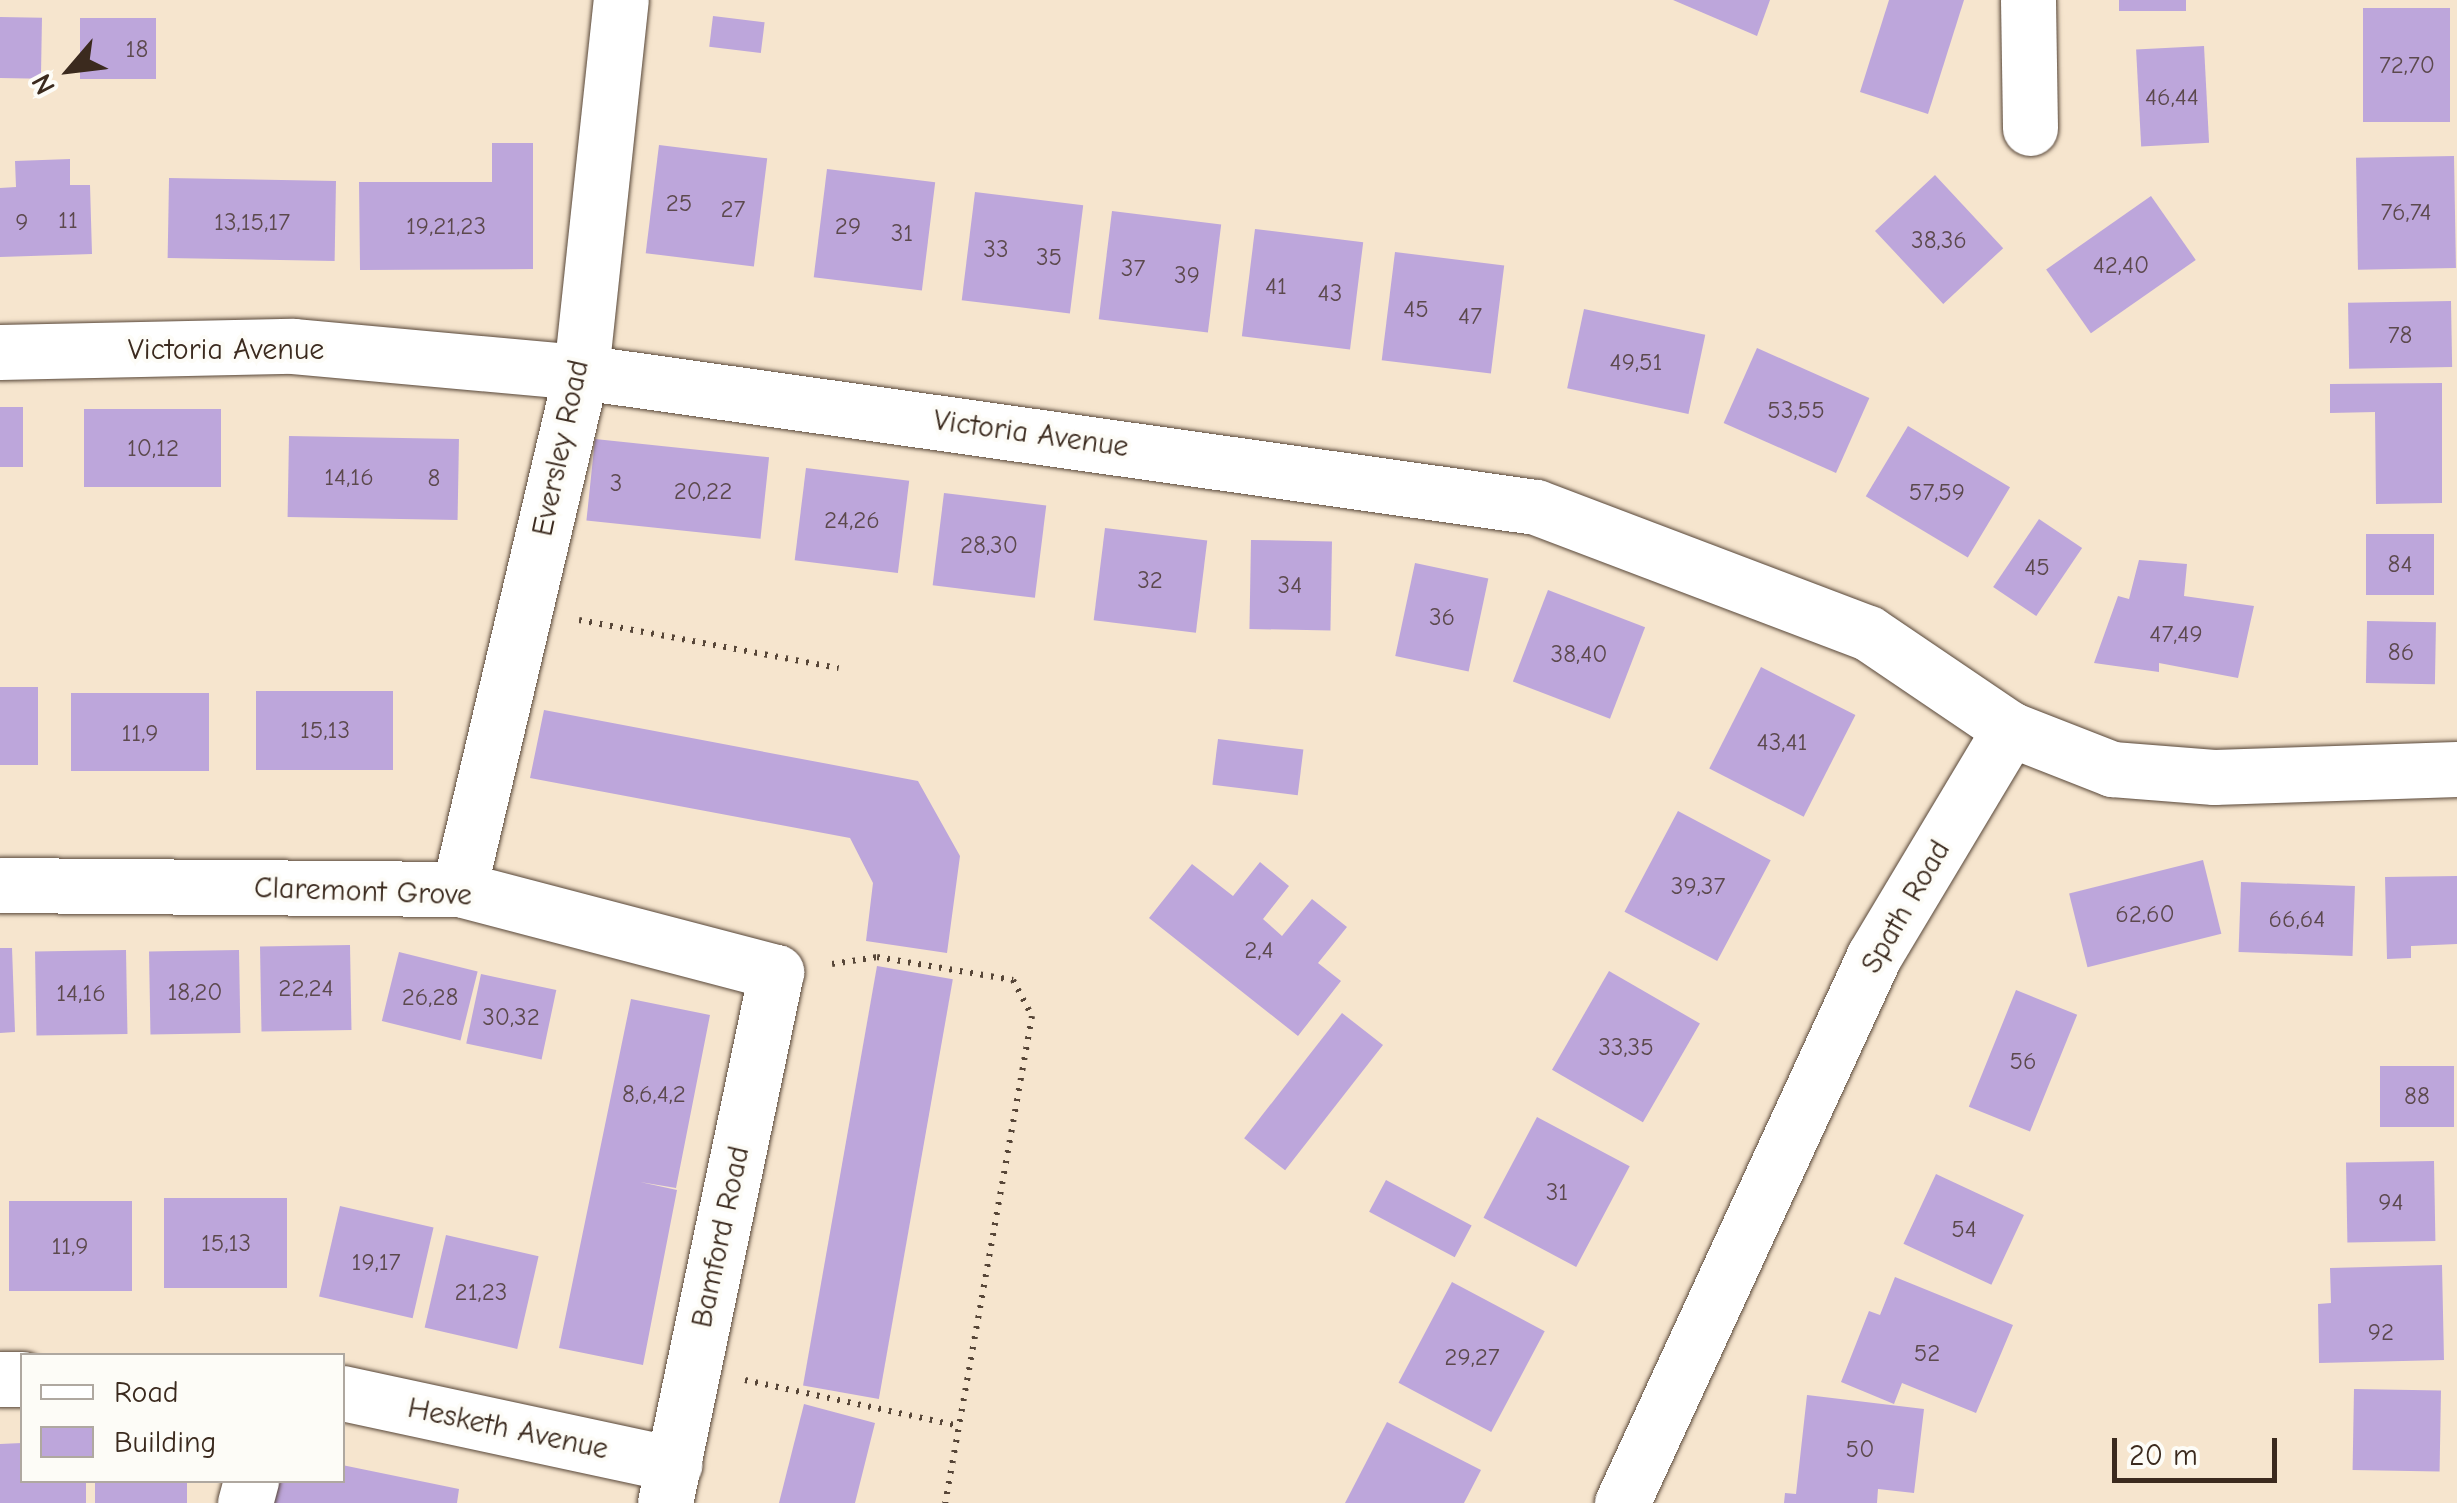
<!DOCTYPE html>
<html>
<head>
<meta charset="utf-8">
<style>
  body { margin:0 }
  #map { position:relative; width:2457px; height:1503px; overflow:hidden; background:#f6e5ce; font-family:"Comic Neue",sans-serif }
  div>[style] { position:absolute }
  .building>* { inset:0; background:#bda6db; transform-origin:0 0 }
  .path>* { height:6px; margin-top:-3px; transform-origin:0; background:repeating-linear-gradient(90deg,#574638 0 2.5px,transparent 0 10.5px) }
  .roads { filter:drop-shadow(0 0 2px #574638) drop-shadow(0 0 2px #574638) }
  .minor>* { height:55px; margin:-27.5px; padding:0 27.5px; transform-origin:27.5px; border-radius:27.5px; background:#fff }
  span { translate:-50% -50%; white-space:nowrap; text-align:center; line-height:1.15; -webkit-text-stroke:8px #fdfcf7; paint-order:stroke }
  .number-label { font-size:25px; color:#5c494d }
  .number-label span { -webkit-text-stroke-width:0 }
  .street-label { font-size:30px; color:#3b2a1e }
  .legend { position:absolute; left:20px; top:1353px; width:325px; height:130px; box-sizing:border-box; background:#fdfcf7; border:2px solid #afa8a0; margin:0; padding:12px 18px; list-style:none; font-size:30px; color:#3b2a1e }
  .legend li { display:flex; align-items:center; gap:20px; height:50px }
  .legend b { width:50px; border:2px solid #afa8a0 }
  .north { position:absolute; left:20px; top:20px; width:100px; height:100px; -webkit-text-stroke:8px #fdfcf7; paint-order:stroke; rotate:242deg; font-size:28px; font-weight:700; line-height:40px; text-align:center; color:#3b2a1e }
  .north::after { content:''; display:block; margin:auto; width:35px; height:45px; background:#3b2a1e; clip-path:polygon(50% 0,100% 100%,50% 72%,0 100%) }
  .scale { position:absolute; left:2112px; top:1438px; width:165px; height:45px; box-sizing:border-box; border:5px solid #3b2a1e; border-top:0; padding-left:12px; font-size:30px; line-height:35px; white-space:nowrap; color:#3b2a1e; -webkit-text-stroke:8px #fdfcf7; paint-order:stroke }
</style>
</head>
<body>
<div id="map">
  <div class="building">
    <div style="clip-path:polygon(1673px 0,1770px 0,1757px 36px)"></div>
    <div style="clip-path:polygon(1889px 0,1964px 0,1928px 114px,1860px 92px)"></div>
    <div style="left:2119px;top:0;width:67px;height:11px"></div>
    <div style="left:2363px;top:8px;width:87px;height:114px"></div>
    <div style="left:713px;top:16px;width:52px;height:31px;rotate:7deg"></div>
    <div style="left:0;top:17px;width:42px;height:61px;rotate:1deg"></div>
    <div style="left:80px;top:18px;width:76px;height:61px"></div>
    <div style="left:2204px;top:46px;width:97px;height:68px;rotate:87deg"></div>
    <div style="clip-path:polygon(492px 143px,533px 143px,533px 269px,360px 270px,359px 182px,492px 182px)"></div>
    <div style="left:659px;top:145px;width:109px;height:109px;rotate:7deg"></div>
    <div style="left:2454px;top:156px;width:112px;height:98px;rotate:89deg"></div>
    <div style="clip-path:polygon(70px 159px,70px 185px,90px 185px,92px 254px,0 257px,0 188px,16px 187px,15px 161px)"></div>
    <div style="left:827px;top:169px;width:109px;height:109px;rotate:7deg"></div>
    <div style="left:1935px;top:175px;width:100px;height:82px;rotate:47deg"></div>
    <div style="left:336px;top:181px;width:80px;height:167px;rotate:91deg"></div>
    <div style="left:975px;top:192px;width:109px;height:109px;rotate:7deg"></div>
    <div style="left:2151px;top:196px;width:78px;height:128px;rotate:55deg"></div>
    <div style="left:1112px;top:211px;width:110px;height:109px;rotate:7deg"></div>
    <div style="left:1255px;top:229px;width:109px;height:108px;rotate:7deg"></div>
    <div style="left:1395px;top:252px;width:110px;height:109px;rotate:7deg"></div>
    <div style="left:2451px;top:301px;width:66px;height:103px;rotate:89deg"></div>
    <div style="left:1584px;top:309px;width:124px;height:81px;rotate:12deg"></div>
    <div style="left:1757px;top:348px;width:123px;height:82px;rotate:24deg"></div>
    <div style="clip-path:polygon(2442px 383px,2442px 503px,2376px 504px,2375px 412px,2330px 413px,2330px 384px)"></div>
    <div style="left:0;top:407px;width:23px;height:60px"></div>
    <div style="left:84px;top:409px;width:137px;height:78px"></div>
    <div style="left:1908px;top:426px;width:119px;height:82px;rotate:31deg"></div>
    <div style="left:289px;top:436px;width:170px;height:81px;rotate:1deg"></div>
    <div style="left:595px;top:439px;width:175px;height:82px;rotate:6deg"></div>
    <div style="left:806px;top:468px;width:104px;height:93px;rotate:7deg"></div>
    <div style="left:944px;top:493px;width:103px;height:93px;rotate:7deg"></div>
    <div style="left:2039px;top:519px;width:52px;height:82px;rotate:34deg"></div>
    <div style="left:1105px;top:528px;width:103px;height:93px;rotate:7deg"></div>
    <div style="left:2366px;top:534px;width:68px;height:61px"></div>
    <div style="left:1251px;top:540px;width:81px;height:89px;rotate:1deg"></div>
    <div style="clip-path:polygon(2139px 560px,2187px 564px,2184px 596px,2254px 606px,2238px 678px,2159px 663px,2159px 672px,2094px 663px,2118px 596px,2129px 599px)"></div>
    <div style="left:1415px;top:563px;width:75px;height:95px;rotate:12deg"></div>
    <div style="left:1548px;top:590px;width:104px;height:98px;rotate:21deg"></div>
    <div style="left:2367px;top:621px;width:69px;height:62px;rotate:1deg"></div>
    <div style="left:1761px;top:667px;width:106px;height:114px;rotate:27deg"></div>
    <div style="left:0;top:687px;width:38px;height:78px"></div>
    <div style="left:256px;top:691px;width:137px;height:79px"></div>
    <div style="left:209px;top:693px;width:78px;height:138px;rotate:90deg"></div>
    <div style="clip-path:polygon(544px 710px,918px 781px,960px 856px,947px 953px,866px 941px,873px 883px,850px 838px,530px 778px)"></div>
    <div style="left:1218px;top:739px;width:86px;height:46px;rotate:7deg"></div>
    <div style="left:1678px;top:811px;width:105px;height:114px;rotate:28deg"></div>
    <div style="left:2203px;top:860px;width:76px;height:138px;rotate:76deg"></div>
    <div style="clip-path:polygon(1260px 862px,1289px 886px,1263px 919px,1282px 936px,1312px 899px,1347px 927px,1318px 963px,1341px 981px,1298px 1036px,1149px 918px,1192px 864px,1233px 896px)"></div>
    <div style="clip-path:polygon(2457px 876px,2457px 944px,2411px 946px,2411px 958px,2387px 959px,2385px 877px)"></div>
    <div style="left:2241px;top:882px;width:114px;height:70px;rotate:2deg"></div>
    <div style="left:350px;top:945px;width:85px;height:90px;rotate:89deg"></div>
    <div style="clip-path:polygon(0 948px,12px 948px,15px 1032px,0 1033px)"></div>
    <div style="left:126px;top:950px;width:84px;height:91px;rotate:89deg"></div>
    <div style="left:239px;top:950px;width:83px;height:90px;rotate:89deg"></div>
    <div style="left:399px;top:952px;width:81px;height:71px;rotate:14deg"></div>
    <div style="left:877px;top:966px;width:77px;height:426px;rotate:10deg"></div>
    <div style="left:1609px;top:971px;width:105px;height:114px;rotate:30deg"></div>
    <div style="left:481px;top:974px;width:77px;height:71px;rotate:12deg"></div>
    <div style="left:2016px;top:990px;width:66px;height:126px;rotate:22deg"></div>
    <div style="clip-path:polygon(631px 999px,710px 1015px,676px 1188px,640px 1182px,677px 1190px,643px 1365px,559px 1348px)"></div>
    <div style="left:1342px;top:1013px;width:52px;height:159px;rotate:38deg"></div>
    <div style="left:2380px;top:1066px;width:74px;height:61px"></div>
    <div style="left:1537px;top:1117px;width:105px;height:114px;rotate:28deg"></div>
    <div style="left:2434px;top:1161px;width:80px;height:88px;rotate:89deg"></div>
    <div style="left:1936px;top:1174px;width:97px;height:77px;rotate:25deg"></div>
    <div style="left:1386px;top:1180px;width:97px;height:36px;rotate:28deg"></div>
    <div style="left:164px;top:1198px;width:123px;height:90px"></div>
    <div style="left:9px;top:1201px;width:123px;height:90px"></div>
    <div style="left:340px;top:1206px;width:96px;height:93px;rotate:13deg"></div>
    <div style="left:446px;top:1235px;width:95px;height:95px;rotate:13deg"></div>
    <div style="clip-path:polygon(2442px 1265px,2444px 1360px,2319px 1363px,2318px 1304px,2331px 1303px,2330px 1268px)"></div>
    <div style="clip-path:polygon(1895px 1277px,2013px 1325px,1976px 1413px,1902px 1383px,1894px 1404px,1841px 1382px,1869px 1311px,1880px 1315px)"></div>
    <div style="left:1452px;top:1282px;width:105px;height:114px;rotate:28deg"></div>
    <div style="left:2354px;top:1389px;width:87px;height:81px;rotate:1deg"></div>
    <div style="clip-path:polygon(1807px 1395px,1924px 1409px,1914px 1493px,1878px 1489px,1877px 1503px,1784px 1503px,1785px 1493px,1796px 1494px)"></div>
    <div style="clip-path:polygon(804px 1404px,875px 1423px,855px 1503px,779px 1503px)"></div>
    <div style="clip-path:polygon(1387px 1422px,1481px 1470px,1464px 1503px,1345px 1503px)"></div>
    <div style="clip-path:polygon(22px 1443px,22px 1480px,86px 1480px,86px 1503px,0 1503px,0 1444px)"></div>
    <div style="clip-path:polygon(342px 1465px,459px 1489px,457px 1503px,255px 1503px,260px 1480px,342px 1480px)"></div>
    <div style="left:95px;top:1480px;width:92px;height:23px"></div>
  </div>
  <div class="path">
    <div style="left:579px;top:620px;width:264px;rotate:10.5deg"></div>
    <div style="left:832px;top:964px;width:46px;rotate:-8.8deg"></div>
    <div style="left:877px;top:957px;width:138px;rotate:9.6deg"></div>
    <div style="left:1013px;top:980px;width:41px;rotate:62.2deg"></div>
    <div style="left:1032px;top:1016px;width:495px;rotate:100.1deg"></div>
    <div style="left:745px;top:1380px;width:219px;rotate:12.1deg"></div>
  </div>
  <div class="roads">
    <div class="minor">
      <div style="left:2028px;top:0;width:128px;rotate:89.1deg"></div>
      <div style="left:0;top:352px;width:293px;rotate:-1.2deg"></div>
      <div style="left:293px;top:346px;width:289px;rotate:5.2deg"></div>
      <div style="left:581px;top:372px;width:964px;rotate:8.05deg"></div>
      <div style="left:1536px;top:507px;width:355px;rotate:20.8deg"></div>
      <div style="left:1868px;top:633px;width:171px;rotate:34.1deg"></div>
      <div style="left:0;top:885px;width:459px;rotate:0.5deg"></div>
      <div style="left:459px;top:889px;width:328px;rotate:14.7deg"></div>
      <div style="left:776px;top:972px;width:542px;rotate:101.81deg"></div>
      <div style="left:459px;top:889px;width:531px;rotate:-76.72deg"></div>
      <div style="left:581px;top:372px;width:374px;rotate:-83.9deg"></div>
      <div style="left:0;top:1379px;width:22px"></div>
      <div style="left:342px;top:1393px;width:340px;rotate:12.1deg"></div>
      <div style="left:245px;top:1503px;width:24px;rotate:-75deg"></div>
      <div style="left:1622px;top:1503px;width:602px;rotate:-65.26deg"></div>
      <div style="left:1874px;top:956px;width:265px;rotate:-59.1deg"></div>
      <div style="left:2010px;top:729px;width:110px;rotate:21.4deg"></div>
      <div style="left:2112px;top:769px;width:102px;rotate:4.5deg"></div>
      <div style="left:2214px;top:777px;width:243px;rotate:-1.9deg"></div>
    </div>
  </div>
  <div class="number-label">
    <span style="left:137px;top:49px">18</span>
    <span style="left:2407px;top:65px">72,70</span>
    <span style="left:2172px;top:97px">46,44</span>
    <span style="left:679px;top:203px">25</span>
    <span style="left:733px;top:209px">27</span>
    <span style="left:2406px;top:212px">76,74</span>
    <span style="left:68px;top:220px">11</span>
    <span style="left:22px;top:222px">9</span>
    <span style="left:252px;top:222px">13,15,17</span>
    <span style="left:446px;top:226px">19,21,23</span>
    <span style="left:848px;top:226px">29</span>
    <span style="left:902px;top:233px">31</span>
    <span style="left:1939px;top:240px">38,36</span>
    <span style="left:996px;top:249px">33</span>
    <span style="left:1049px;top:257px">35</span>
    <span style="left:2121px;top:265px">42,40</span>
    <span style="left:1133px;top:268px">37</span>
    <span style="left:1187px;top:275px">39</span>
    <span style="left:1276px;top:286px">41</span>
    <span style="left:1330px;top:293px">43</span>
    <span style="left:1416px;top:309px">45</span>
    <span style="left:1470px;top:316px">47</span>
    <span style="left:2400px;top:335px">78</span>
    <span style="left:1636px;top:362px">49,51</span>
    <span style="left:1796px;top:410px">53,55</span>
    <span style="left:153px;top:448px">10,12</span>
    <span style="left:349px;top:477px">14,16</span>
    <span style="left:434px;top:478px">8</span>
    <span style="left:616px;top:483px">3</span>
    <span style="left:703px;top:491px">20,22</span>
    <span style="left:1937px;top:492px">57,59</span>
    <span style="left:852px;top:520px">24,26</span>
    <span style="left:989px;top:545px">28,30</span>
    <span style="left:2400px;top:564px">84</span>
    <span style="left:2037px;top:567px">45</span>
    <span style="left:1150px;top:580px">32</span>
    <span style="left:1290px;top:585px">34</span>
    <span style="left:1442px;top:617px">36</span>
    <span style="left:2176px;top:634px">47,49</span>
    <span style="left:2401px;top:652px">86</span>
    <span style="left:1579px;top:654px">38,40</span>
    <span style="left:325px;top:730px">15,13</span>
    <span style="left:140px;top:733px">11,9</span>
    <span style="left:1782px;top:742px">43,41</span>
    <span style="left:1698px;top:886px">39,37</span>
    <span style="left:2145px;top:914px">62,60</span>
    <span style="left:2297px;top:919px">66,64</span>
    <span style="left:1259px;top:950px">2,4</span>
    <span style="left:306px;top:988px">22,24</span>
    <span style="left:195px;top:992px">18,20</span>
    <span style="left:81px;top:993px">14,16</span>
    <span style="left:430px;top:997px">26,28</span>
    <span style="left:511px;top:1017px">30,32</span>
    <span style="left:1626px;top:1047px">33,35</span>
    <span style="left:2023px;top:1061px">56</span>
    <span style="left:654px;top:1094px">8,6,4,2</span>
    <span style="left:2417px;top:1096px">88</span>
    <span style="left:1557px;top:1192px">31</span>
    <span style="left:2391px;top:1202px">94</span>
    <span style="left:1964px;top:1229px">54</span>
    <span style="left:226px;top:1243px">15,13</span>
    <span style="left:70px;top:1246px">11,9</span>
    <span style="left:376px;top:1262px">19,17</span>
    <span style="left:481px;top:1292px">21,23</span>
    <span style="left:2381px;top:1332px">92</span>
    <span style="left:1927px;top:1353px">52</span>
    <span style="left:1472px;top:1357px">29,27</span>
    <span style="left:1860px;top:1449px">50</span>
  </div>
  <div class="street-label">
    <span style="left:226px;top:350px">Victoria Avenue</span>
    <span style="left:1031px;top:434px;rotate:8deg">Victoria Avenue</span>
    <span style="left:561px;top:448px;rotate:-78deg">Eversley Road</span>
    <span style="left:363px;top:892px;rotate:2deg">Claremont Grove</span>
    <span style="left:1906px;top:907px;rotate:-60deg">Spath Road</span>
    <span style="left:721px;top:1237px;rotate:-78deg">Bamford Road</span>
    <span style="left:508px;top:1429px;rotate:12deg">Hesketh Avenue</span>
  </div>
  <ul class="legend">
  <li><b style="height:12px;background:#fff"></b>Road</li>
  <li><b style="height:28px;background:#bda6db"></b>Building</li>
  </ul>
  <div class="north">N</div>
  <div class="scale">20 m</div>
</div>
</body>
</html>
